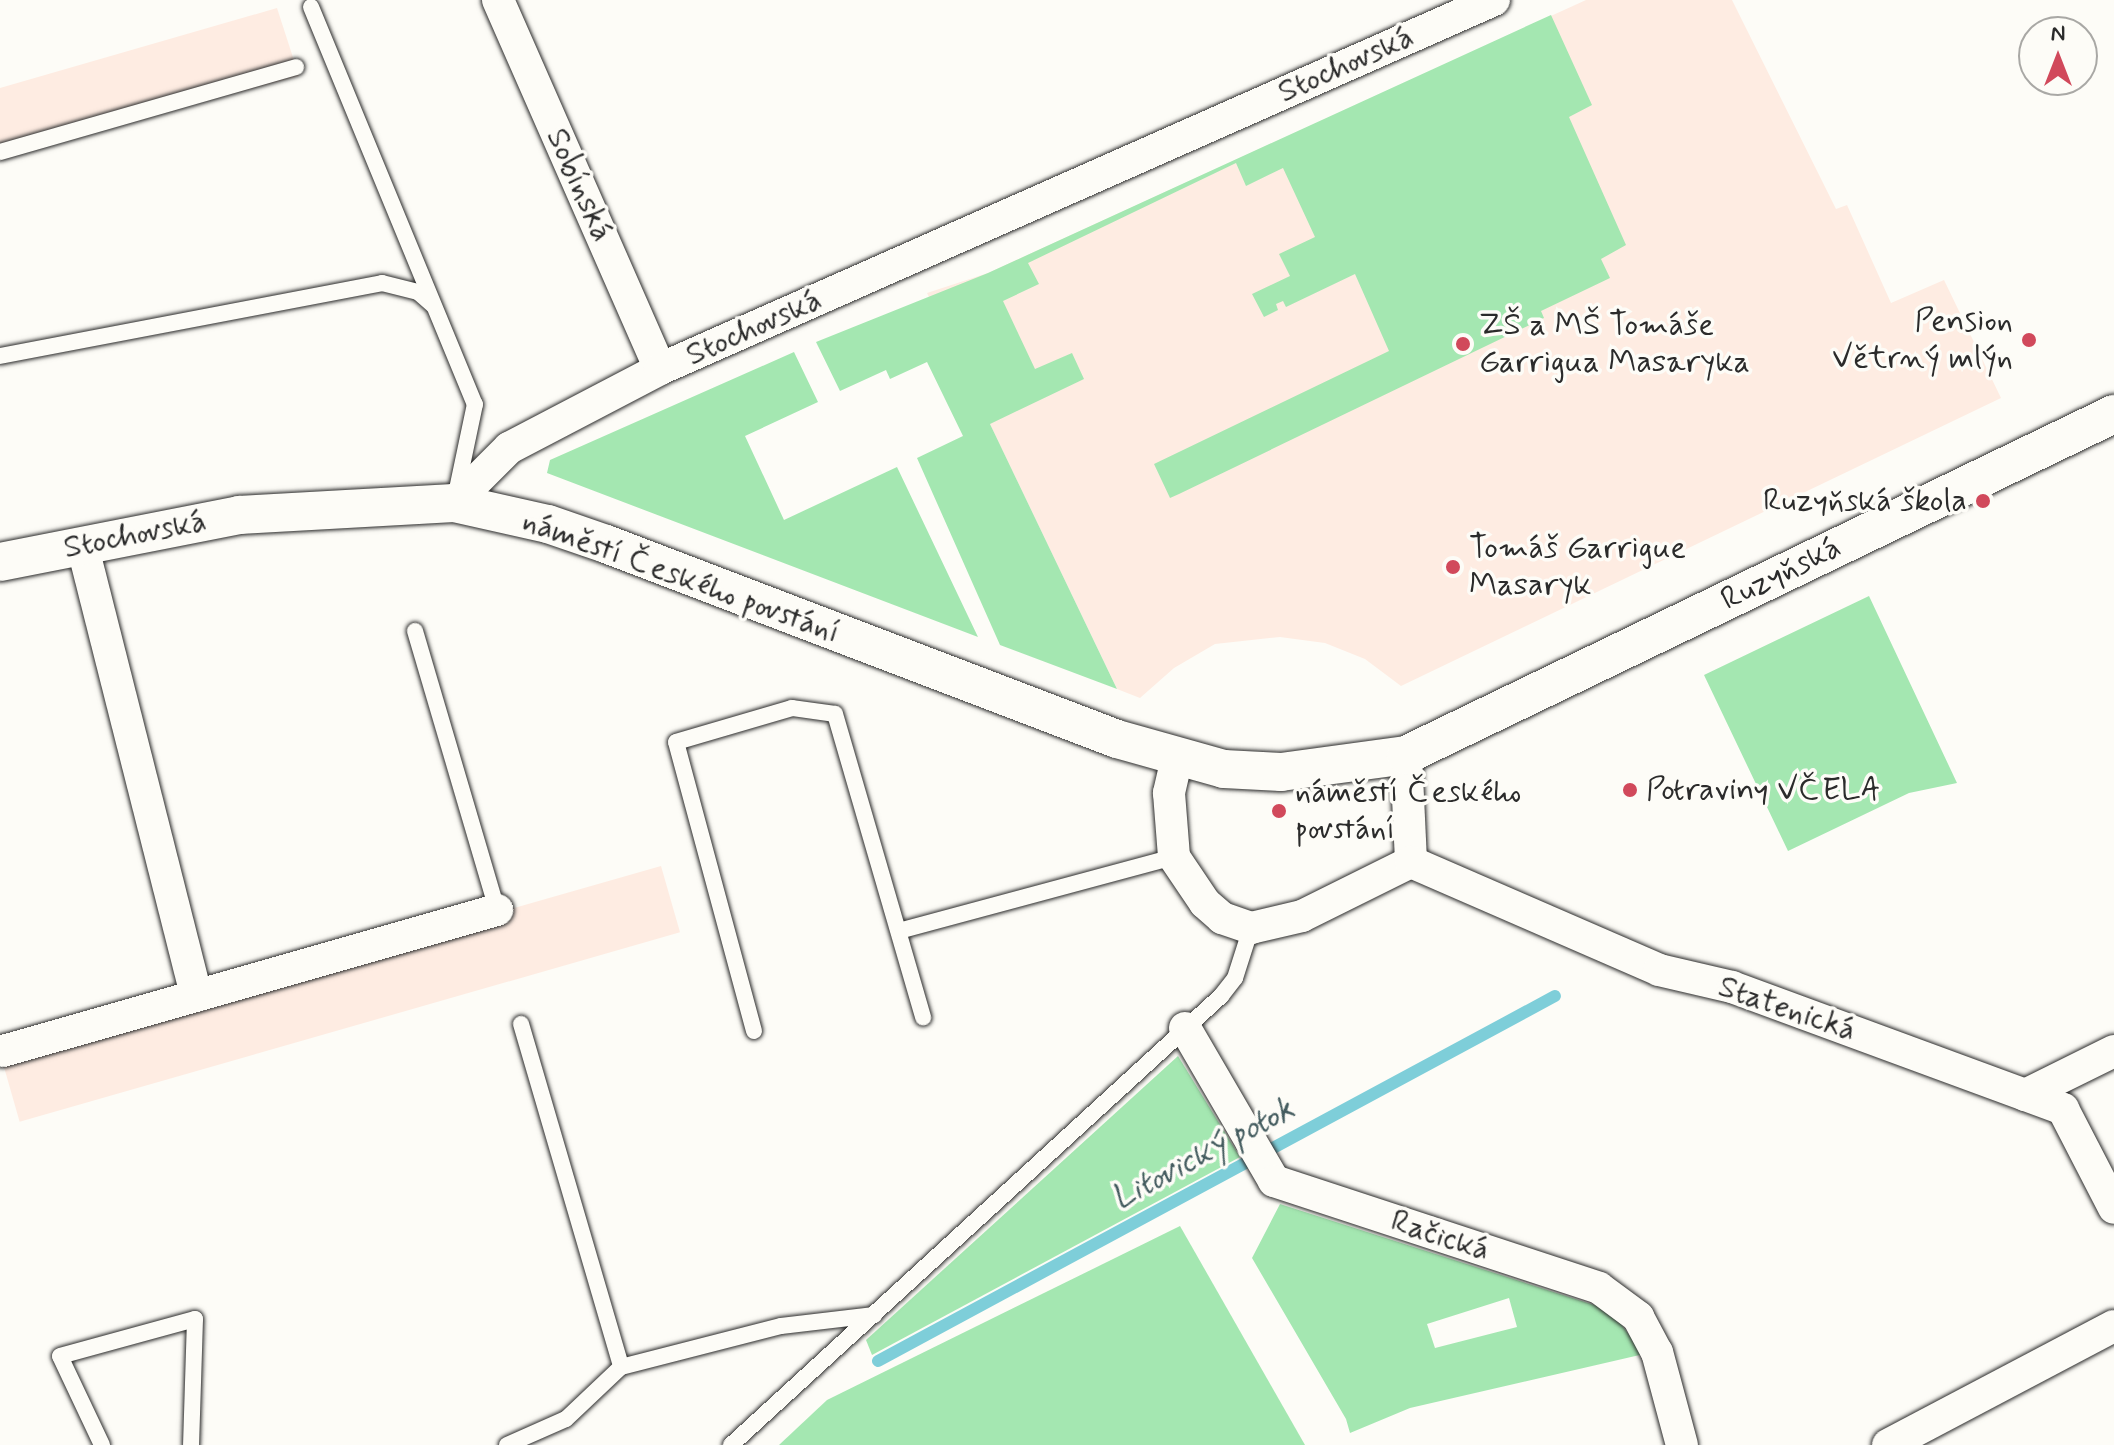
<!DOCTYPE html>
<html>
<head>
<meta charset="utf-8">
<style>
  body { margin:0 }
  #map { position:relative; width:2114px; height:1445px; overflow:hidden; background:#fdfcf7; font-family:Mynerve,sans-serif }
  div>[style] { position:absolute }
  .built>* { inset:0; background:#feece2; transform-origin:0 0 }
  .green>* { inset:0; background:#a4e7b1 }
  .stream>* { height:12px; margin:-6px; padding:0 6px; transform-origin:6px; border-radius:6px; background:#7eced9 }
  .roads { filter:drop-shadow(0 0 2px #2b2b2b) drop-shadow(0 0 2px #2b2b2b) }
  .service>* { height:16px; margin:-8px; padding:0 8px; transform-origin:8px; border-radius:8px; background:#fdfcf7 }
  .minor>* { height:32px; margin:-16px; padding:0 16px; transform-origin:16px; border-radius:16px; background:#fdfcf7 }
  .tertiary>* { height:38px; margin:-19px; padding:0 19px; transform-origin:19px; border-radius:19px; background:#fdfcf7 }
  .dots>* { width:22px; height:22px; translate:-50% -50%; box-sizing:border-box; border:4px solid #fdfcf7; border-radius:50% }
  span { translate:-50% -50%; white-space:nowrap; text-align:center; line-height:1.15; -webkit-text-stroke:7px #fdfcf7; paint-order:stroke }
  .street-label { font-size:32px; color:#2b2b2b }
  .poi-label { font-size:32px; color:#2b2b2b }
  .right { translate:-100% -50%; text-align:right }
  .left { translate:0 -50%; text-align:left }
  .water-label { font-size:34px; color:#445c5f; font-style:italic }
  .north { position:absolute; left:2018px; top:16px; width:80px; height:80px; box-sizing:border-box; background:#fdfcf7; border:2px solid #a9a8a5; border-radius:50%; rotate:0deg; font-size:22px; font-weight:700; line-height:32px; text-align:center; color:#2b2b2b }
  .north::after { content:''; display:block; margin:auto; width:28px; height:36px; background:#d1495b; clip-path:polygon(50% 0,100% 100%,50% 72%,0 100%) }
</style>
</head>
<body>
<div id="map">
  <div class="built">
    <div style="clip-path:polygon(1586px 0,1732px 0,1836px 209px,1847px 205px,1891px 303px,1944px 280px,2001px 398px,1401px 686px,1365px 659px,1325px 643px,1280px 637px,1215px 644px,1174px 668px,1140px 698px,1117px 689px,927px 293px,988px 273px)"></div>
    <div style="clip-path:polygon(277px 8px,299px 76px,0 156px,0 88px)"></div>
    <div style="left:661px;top:866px;width:69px;height:687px;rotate:74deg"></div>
  </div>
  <div class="green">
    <div style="clip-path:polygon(1551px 15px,1592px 105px,1569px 117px,1626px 245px,1601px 259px,1610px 278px,1541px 311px,1544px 318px,1179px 494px,1170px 498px,1154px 464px,1389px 351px,1355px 274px,1286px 307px,1283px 301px,1276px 304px,1278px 310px,1264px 317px,1252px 294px,1290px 276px,1279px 254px,1315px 237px,1283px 168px,1246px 186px,1236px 163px,1028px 263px,1039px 284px,1003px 301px,1035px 369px,1072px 353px,1084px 379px,990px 424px,1117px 689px,1000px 645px,917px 458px,963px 436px,927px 362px,890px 379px,886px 370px,840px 391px,816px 342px,988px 273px)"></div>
    <div style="clip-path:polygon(794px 352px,818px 402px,745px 436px,784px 520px,897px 467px,978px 637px,547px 473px,550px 460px)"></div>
    <div style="clip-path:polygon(1869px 596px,1957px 783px,1909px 793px,1788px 851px,1704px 675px)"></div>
    <div style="clip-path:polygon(1178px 1056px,1240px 1157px,872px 1355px,866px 1340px)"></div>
    <div style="clip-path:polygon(evenodd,1280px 1204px,1610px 1310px,1644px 1354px,1410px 1408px,1350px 1433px,1346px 1419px,1252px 1258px,1280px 1204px,1509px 1298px,1517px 1327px,1435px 1348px,1427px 1324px,1509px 1298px)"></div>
    <div style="clip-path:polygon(1180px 1226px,1305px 1445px,779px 1445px,827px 1400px)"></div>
  </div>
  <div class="stream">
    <div style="left:878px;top:1361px;width:769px;rotate:-28.33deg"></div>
  </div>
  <div class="roads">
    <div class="service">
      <div style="left:311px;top:7px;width:430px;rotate:67.6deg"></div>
      <div style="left:475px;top:404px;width:92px;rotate:101.9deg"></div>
      <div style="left:0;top:152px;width:308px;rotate:-16deg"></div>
      <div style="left:0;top:356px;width:389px;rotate:-10.8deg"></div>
      <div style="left:382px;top:283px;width:37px;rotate:14deg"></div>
      <div style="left:418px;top:292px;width:20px;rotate:41deg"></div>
      <div style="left:415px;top:631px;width:291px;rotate:73.6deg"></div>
      <div style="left:899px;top:931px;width:285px;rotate:-15.1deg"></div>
      <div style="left:521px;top:1024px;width:357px;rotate:73.7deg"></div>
      <div style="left:754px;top:1031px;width:299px;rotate:-105.1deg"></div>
      <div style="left:676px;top:742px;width:121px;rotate:-16.3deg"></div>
      <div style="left:792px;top:708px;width:43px;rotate:7.9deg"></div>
      <div style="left:835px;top:714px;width:316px;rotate:73.8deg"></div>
      <div style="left:102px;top:1445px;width:98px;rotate:-115.3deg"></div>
      <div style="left:60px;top:1356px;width:140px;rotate:-15.3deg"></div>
      <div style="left:195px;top:1319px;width:126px;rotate:91.8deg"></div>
      <div style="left:507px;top:1445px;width:64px;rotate:-23.8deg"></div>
      <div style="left:566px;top:1419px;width:76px;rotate:-43.4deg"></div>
      <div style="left:621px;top:1367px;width:165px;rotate:-14.4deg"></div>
      <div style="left:781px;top:1326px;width:94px;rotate:-6.7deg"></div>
      <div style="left:731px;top:1445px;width:665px;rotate:-42.5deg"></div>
      <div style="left:1221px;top:996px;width:23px;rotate:-52deg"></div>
      <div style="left:1235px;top:978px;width:52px;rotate:-72.3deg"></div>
    </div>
    <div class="minor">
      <div style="left:498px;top:0;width:403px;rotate:66.3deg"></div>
      <div style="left:454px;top:503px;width:78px;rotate:-45deg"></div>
      <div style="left:509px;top:448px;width:170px;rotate:-27.6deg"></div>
      <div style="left:660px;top:369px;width:912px;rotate:-23.87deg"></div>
      <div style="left:82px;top:544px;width:466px;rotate:75.8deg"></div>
      <div style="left:1406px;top:755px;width:107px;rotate:87.3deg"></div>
      <div style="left:1177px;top:758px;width:36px;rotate:103deg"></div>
      <div style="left:1169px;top:793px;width:64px;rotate:85.5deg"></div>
      <div style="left:1174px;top:857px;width:55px;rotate:56deg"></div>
      <div style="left:1205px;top:903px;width:23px;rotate:41deg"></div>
      <div style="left:1222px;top:918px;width:31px;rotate:19deg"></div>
      <div style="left:1251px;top:928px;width:52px;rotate:-13.2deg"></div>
      <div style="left:1302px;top:916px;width:122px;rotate:-26.4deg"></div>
      <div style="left:1411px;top:862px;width:270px;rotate:23.5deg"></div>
      <div style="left:1659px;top:970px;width:75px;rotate:13.1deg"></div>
      <div style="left:1732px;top:987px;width:353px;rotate:20.2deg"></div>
      <div style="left:2063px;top:1109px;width:111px;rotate:62.7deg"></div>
      <div style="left:1185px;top:1028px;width:177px;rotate:59.8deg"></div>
      <div style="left:1274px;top:1181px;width:342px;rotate:18.2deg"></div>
      <div style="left:1599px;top:1288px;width:49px;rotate:36.6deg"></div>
      <div style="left:1638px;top:1317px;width:40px;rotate:62deg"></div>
      <div style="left:1657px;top:1352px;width:96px;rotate:75deg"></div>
      <div style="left:3px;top:1051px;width:514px;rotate:-15.93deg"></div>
      <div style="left:2025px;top:1095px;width:99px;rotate:-26.3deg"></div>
      <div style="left:1888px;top:1445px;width:255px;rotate:-27.8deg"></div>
    </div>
    <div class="tertiary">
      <div style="left:0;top:562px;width:244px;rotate:-11.1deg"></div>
      <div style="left:239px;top:515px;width:215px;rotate:-3.2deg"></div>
      <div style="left:454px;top:503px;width:96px;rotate:12.6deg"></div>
      <div style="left:548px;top:524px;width:61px;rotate:19deg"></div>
      <div style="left:606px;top:544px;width:547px;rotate:20.89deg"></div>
      <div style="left:1117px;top:739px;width:111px;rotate:15.7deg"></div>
      <div style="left:1224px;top:769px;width:57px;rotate:3deg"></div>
      <div style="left:1281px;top:772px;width:126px;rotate:-7.7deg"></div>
      <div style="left:1406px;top:755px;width:786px;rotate:-25.72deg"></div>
    </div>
  </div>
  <div class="dots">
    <div style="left:2029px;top:340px;background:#d1495b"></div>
    <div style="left:1463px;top:344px;background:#d1495b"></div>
    <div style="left:1983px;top:501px;background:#d1495b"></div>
    <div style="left:1453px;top:567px;background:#d1495b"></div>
    <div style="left:1630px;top:790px;background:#d1495b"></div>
    <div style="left:1279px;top:811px;background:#d1495b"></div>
  </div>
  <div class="street-label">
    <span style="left:1346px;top:65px;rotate:-24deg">Stochovská</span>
    <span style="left:579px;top:185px;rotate:66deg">Sobínská</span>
    <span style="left:754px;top:328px;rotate:-24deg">Stochovská</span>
    <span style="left:135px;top:535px;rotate:-11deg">Stochovská</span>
    <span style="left:1781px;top:574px;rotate:-26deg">Ruzyňská</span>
    <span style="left:681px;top:577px;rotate:20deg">náměstí Českého povstání</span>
    <span style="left:1787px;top:1009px;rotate:19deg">Statenická</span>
    <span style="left:1440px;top:1236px;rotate:18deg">Račická</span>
  </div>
  <div class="poi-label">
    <span class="right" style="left:2013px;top:340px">Pension<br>Větrný mlýn</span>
    <span class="left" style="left:1479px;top:344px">ZŠ a MŠ Tomáše<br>Garrigua Masaryka</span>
    <span class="right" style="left:1967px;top:501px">Ruzyňská škola</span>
    <span class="left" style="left:1469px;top:567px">Tomáš Garrigue<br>Masaryk</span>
    <span class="left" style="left:1646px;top:790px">Potraviny VČELA</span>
    <span class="left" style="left:1295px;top:811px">náměstí Českého<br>povstání</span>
  </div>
  <div class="water-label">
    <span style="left:1203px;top:1154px;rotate:-28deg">Litovický potok</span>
  </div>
  <div class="north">N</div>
</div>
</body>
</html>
